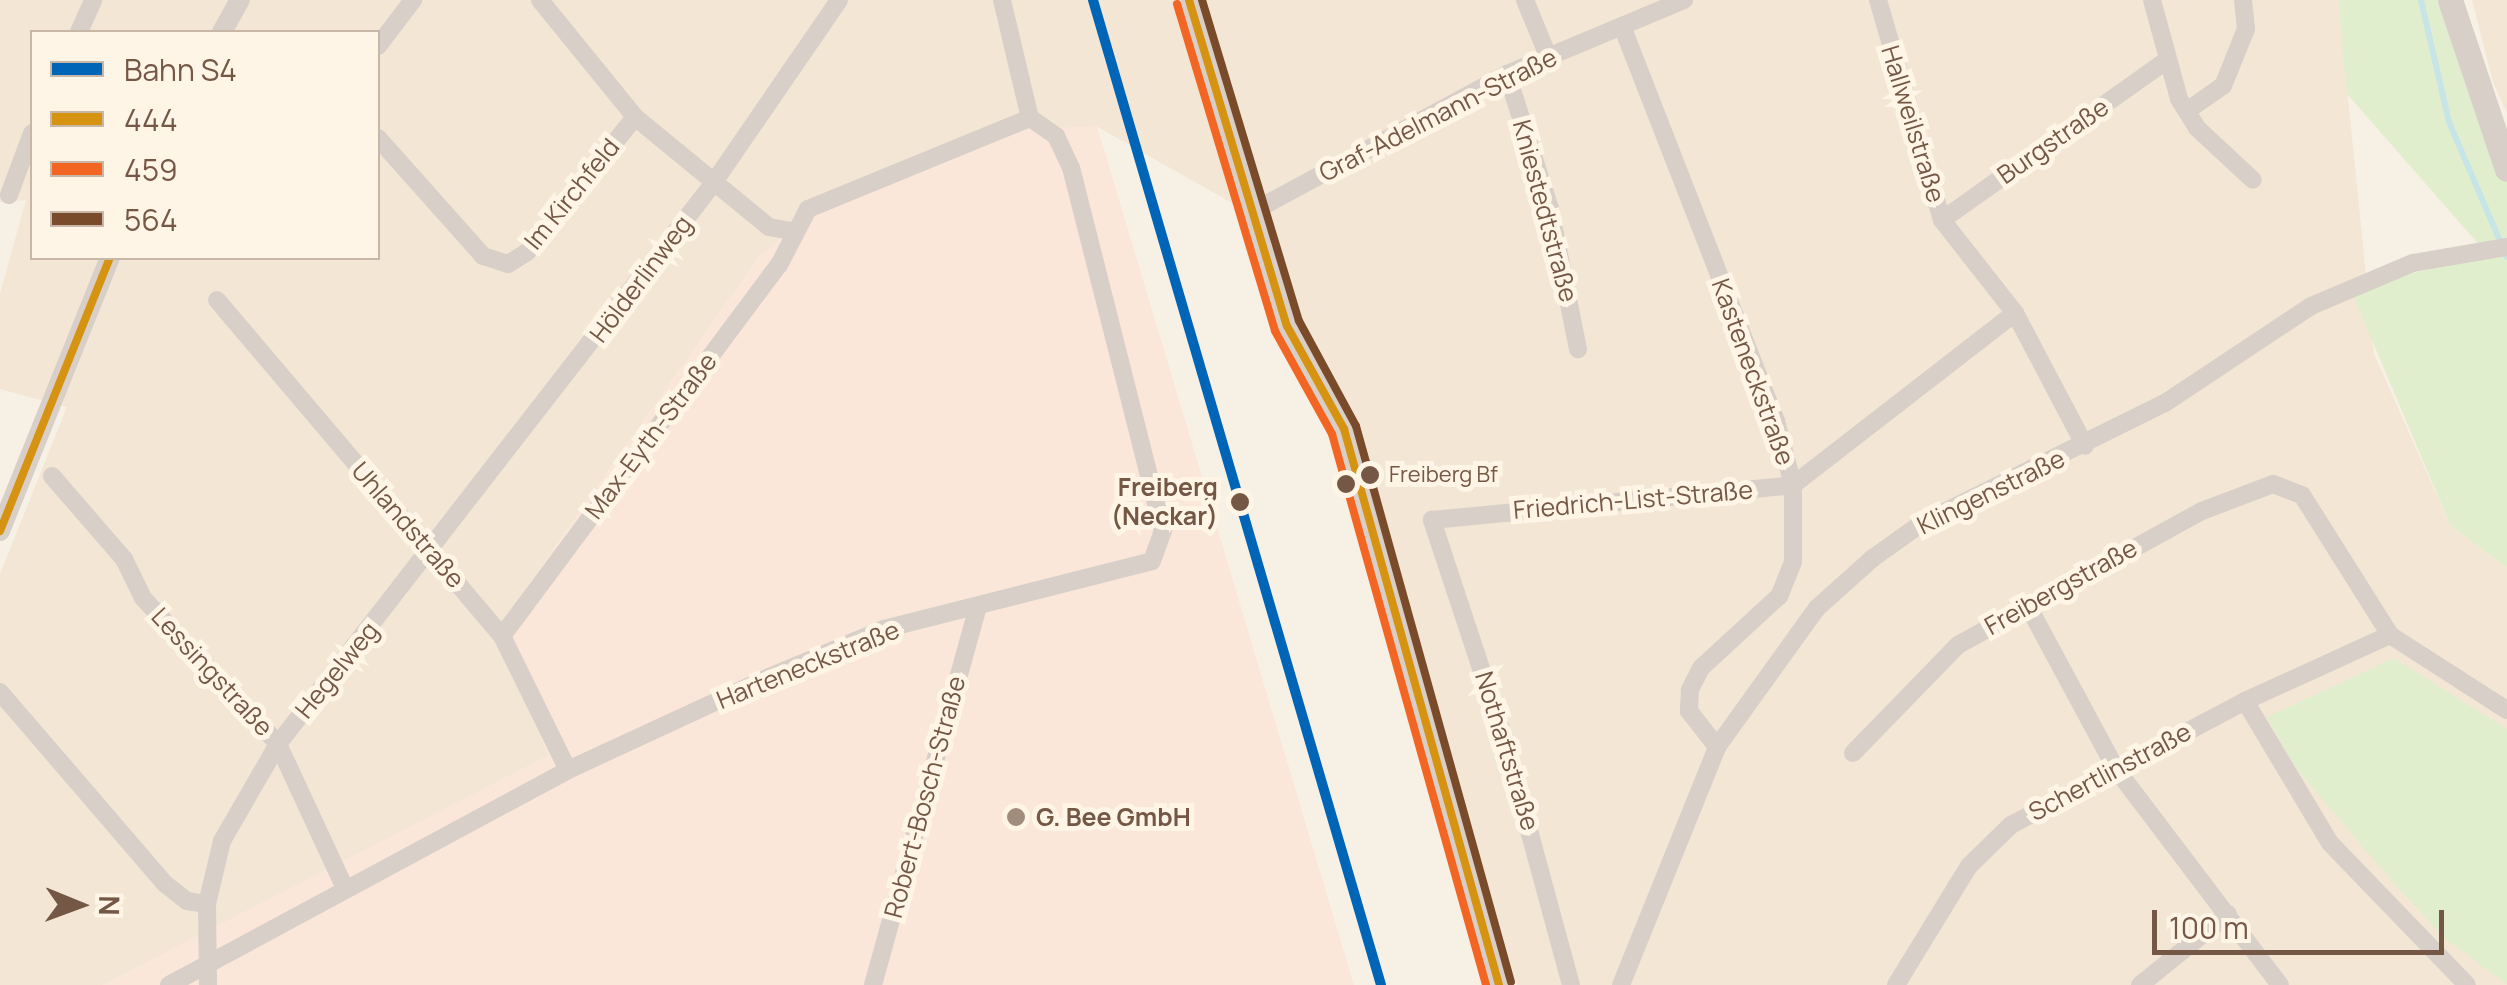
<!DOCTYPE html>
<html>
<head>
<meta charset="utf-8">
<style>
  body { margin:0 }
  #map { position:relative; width:2507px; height:985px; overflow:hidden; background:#f7f0e5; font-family:Manrope,sans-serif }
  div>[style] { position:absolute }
  .residential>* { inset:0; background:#f3e6d4 }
  .commercial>* { inset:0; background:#fbe7da }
  .green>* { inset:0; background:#e1eece }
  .stream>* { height:6px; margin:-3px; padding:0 3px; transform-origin:3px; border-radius:3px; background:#c7e5e7 }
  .minor>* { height:18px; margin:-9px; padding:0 9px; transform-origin:9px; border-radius:9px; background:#d8cfc8 }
  .tertiary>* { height:20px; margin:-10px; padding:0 10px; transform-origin:10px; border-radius:10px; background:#d8cfc8 }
  .secondary>* { height:25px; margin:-12.5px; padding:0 12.5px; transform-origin:12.5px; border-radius:12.5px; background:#d8cfc8 }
  .bus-1>* { height:8px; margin:-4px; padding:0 4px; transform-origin:4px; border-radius:4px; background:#d69211 }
  .bus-2>* { height:8px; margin:-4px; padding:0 4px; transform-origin:4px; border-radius:4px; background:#f26522 }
  .bus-3>* { height:8px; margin:-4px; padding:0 4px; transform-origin:4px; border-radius:4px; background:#7a4b2a }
  .rail-1>* { height:10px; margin:-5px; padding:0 5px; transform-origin:5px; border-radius:5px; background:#0065b7 }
  .dots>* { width:28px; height:28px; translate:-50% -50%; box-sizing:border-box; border:5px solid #fff5e6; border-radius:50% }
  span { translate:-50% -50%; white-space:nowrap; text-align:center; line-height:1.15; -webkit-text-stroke:10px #fff5e6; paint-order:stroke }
  .bus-label { font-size:22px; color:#755745 }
  .left { translate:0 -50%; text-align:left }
  .street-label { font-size:25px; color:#755745 }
  .stop-label { font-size:25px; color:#755745; font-weight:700 }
  .right { translate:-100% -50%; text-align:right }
  .poi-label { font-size:25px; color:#755745; font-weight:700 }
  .legend { position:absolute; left:30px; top:30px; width:350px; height:230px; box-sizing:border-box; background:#fff5e6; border:2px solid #c8b6a6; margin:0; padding:12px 18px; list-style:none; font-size:30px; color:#755745 }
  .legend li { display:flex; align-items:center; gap:20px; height:50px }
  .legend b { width:50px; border:2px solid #c8b6a6 }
  .north { position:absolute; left:30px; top:855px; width:100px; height:100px; -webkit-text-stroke:8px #fff5e6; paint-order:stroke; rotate:91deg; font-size:28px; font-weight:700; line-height:40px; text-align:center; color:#755745 }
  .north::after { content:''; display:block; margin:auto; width:35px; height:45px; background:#755745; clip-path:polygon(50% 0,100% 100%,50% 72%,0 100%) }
  .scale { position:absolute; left:2152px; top:910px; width:292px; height:45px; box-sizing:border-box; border:5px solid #755745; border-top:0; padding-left:12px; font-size:30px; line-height:35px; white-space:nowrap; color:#755745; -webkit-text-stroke:8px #fff5e6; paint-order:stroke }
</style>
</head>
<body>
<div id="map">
  <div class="residential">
    <div style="clip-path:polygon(evenodd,0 0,2338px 0,2374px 354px,2450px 525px,2507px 568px,2507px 985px,1517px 985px,1359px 440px,1239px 207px,1096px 126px,831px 196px,758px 258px,501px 624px,548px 756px,103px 985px,0 985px,0 574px,67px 407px,0 389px,0 294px,26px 200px,0 202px,0 0,32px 32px,378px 32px,378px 258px,32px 258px,32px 32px)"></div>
    <div style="clip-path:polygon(2472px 0,2507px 0,2507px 113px,2493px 82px)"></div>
  </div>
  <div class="commercial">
    <div style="clip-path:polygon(1097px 126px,1354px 985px,103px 985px,548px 756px,501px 624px,758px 258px,831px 196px,997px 131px)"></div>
  </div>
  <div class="green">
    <div style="clip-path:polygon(2338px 0,2450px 0,2507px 169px,2507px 568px,2450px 525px,2350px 288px,2488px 255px,2347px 94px)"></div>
    <div style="clip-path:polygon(2394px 658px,2507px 729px,2507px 985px,2447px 940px,2396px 886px,2295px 767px,2267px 717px)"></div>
  </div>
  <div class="stream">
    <div style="left:2421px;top:0;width:125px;rotate:77.1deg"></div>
    <div style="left:2449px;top:122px;width:147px;rotate:66.8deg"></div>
  </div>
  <div class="minor">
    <div style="left:540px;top:0;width:151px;rotate:50.9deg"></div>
    <div style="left:635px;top:117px;width:173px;rotate:39.4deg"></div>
    <div style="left:769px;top:227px;width:23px;rotate:10deg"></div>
    <div style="left:1002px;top:0;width:121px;rotate:76.7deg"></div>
    <div style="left:1189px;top:0;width:340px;rotate:73.3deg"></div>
    <div style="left:1287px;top:326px;width:118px;rotate:61deg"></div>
    <div style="left:1344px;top:429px;width:577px;rotate:74.42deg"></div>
    <div style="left:1525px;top:0;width:61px;rotate:67.7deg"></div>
    <div style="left:1878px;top:0;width:229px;rotate:73.8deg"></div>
    <div style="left:1942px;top:220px;width:118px;rotate:51.9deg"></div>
    <div style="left:2015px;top:313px;width:150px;rotate:62.2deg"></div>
    <div style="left:2152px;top:0;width:103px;rotate:74.7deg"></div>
    <div style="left:2179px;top:99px;width:34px;rotate:58deg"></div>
    <div style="left:2197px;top:128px;width:76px;rotate:42.9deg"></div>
    <div style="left:1622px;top:26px;width:424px;rotate:68.7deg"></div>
    <div style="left:1776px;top:421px;width:66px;rotate:75.1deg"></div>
    <div style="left:1793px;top:485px;width:77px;rotate:90deg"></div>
    <div style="left:1793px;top:562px;width:37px;rotate:112deg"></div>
    <div style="left:1779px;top:596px;width:106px;rotate:137.3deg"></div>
    <div style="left:1701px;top:668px;width:25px;rotate:117deg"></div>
    <div style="left:1690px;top:690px;width:21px;rotate:93deg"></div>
    <div style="left:1689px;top:711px;width:46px;rotate:52.1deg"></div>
    <div style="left:79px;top:32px;width:35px;rotate:-66deg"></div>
    <div style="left:378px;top:46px;width:58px;rotate:-52.7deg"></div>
    <div style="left:1507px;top:74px;width:142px;rotate:72.3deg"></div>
    <div style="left:1550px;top:209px;width:143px;rotate:78.7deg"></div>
    <div style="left:2191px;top:108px;width:39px;rotate:-35deg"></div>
    <div style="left:2223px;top:86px;width:61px;rotate:-68deg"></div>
    <div style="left:2246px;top:29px;width:29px;rotate:-96deg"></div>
    <div style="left:378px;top:138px;width:158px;rotate:48.3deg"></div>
    <div style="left:483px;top:256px;width:26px;rotate:18deg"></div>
    <div style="left:508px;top:264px;width:22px;rotate:-32deg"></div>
    <div style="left:527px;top:252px;width:173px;rotate:-51.3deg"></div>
    <div style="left:9px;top:195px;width:66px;rotate:-69.6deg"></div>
    <div style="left:1250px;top:213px;width:292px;rotate:-28.4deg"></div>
    <div style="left:1507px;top:74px;width:192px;rotate:-22.7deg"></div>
    <div style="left:1942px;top:220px;width:272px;rotate:-35.4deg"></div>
    <div style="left:217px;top:300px;width:441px;rotate:49.7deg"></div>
    <div style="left:502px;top:636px;width:149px;rotate:63.8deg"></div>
    <div style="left:52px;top:476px;width:110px;rotate:49.1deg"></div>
    <div style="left:124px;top:559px;width:43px;rotate:64deg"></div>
    <div style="left:143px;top:598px;width:199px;rotate:47.2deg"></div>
    <div style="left:278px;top:744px;width:157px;rotate:65.1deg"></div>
    <div style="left:2027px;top:604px;width:187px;rotate:61.7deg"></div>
    <div style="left:2116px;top:769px;width:271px;rotate:52.8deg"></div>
    <div style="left:502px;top:636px;width:463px;rotate:-53.3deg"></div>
    <div style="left:779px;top:265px;width:63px;rotate:-62.6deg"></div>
    <div style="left:808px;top:209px;width:240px;rotate:-22.3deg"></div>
    <div style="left:0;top:692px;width:252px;rotate:49.3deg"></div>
    <div style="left:164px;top:883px;width:29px;rotate:38deg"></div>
    <div style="left:187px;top:901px;width:20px;rotate:9deg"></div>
    <div style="left:2245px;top:701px;width:165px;rotate:59.1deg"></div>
    <div style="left:2330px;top:843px;width:197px;rotate:46deg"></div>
    <div style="left:1853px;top:753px;width:151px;rotate:-45.8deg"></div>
    <div style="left:1958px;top:645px;width:278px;rotate:-28.8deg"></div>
    <div style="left:2202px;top:511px;width:76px;rotate:-20.8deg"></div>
    <div style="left:2273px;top:484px;width:31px;rotate:21deg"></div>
    <div style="left:2302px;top:495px;width:165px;rotate:57.8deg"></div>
    <div style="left:2390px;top:635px;width:139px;rotate:32.7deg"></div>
    <div style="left:169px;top:985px;width:453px;rotate:-28.3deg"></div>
    <div style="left:568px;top:770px;width:221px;rotate:-24.8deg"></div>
    <div style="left:769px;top:677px;width:125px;rotate:-22.7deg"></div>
    <div style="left:884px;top:629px;width:276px;rotate:-14.2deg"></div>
    <div style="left:1152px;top:561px;width:32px;rotate:-70deg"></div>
    <div style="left:1163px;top:531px;width:374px;rotate:-104.2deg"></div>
    <div style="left:1071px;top:168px;width:35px;rotate:-115deg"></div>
    <div style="left:1056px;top:136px;width:32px;rotate:-145deg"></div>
    <div style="left:208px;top:985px;width:81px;rotate:-90.7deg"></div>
    <div style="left:207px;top:904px;width:65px;rotate:-76.6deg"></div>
    <div style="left:222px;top:841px;width:112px;rotate:-60deg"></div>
    <div style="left:278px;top:744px;width:708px;rotate:-52.17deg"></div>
    <div style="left:712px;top:185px;width:224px;rotate:-55.5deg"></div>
    <div style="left:873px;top:985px;width:390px;rotate:-74.5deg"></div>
    <div style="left:1571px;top:985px;width:256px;rotate:-105.2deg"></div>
    <div style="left:1504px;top:738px;width:230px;rotate:-108.3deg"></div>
    <div style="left:1432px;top:520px;width:363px;rotate:-5.5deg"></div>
    <div style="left:1793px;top:485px;width:281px;rotate:-37.8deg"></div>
    <div style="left:1621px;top:985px;width:257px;rotate:-68deg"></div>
    <div style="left:1717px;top:747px;width:171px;rotate:-54.3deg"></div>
    <div style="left:1817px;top:608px;width:75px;rotate:-41.8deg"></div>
    <div style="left:1873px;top:558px;width:60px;rotate:-35.5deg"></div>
    <div style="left:1922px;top:523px;width:271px;rotate:-26.3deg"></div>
    <div style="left:2165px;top:403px;width:175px;rotate:-33.6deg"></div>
    <div style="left:2311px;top:306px;width:111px;rotate:-22.9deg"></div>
    <div style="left:2413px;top:263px;width:95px;rotate:-9.7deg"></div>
    <div style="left:1896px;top:985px;width:140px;rotate:-58.5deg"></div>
    <div style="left:1969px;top:866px;width:59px;rotate:-44.3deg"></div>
    <div style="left:2011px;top:825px;width:265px;rotate:-27.9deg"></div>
    <div style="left:2245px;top:701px;width:159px;rotate:-24.5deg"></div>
    <div style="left:2140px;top:985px;width:113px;rotate:-38.9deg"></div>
  </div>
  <div class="tertiary">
    <div style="left:222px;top:32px;width:37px;rotate:-61deg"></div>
    <div style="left:0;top:531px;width:294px;rotate:-68.1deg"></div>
  </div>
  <div class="secondary">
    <div style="left:2450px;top:0;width:178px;rotate:71.4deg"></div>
  </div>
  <div class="bus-1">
    <div style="left:1189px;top:0;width:340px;rotate:73.3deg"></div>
    <div style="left:1287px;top:326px;width:118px;rotate:61deg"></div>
    <div style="left:1344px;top:429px;width:577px;rotate:74.42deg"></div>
    <div style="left:0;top:531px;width:294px;rotate:-68.1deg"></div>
  </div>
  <div class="bus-2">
    <div style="left:1177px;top:4px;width:341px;rotate:73.3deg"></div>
    <div style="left:1275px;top:331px;width:118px;rotate:61deg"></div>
    <div style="left:1332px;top:434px;width:572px;rotate:74.38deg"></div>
  </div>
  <div class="bus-3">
    <div style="left:1202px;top:0;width:335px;rotate:73.2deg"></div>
    <div style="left:1299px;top:321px;width:119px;rotate:61.5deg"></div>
    <div style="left:1356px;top:426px;width:577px;rotate:74.42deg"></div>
  </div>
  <div class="rail-1">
    <div style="left:1093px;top:0;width:1026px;rotate:73.7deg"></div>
  </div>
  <div class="dots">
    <div style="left:1370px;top:475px;background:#755745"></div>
    <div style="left:1346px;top:484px;background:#755745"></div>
    <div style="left:1240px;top:502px;background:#755745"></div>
    <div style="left:1016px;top:817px;background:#a28d7d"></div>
  </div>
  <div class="bus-label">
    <span class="left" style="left:1389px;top:475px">Freiberg Bf</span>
  </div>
  <div class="street-label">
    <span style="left:1438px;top:115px;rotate:-27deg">Graf-Adelmann-Straße</span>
    <span style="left:1913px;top:124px;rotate:73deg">Hallweilstraße</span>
    <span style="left:2053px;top:141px;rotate:-35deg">Burgstraße</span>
    <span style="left:572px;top:194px;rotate:-51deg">Im Kirchfeld</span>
    <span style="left:1545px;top:211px;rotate:75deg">Kniestedtstraße</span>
    <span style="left:641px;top:279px;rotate:-53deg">Hölderlinweg</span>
    <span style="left:1753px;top:372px;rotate:70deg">Kasteneckstraße</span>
    <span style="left:651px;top:436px;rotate:-53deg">Max-Eyth-Straße</span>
    <span style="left:1991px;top:492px;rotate:-26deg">Klingenstraße</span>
    <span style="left:1633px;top:500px;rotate:-5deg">Friedrich-List-Straße</span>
    <span style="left:408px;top:525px;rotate:49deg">Uhlandstraße</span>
    <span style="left:2061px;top:587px;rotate:-29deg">Freibergstraße</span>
    <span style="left:808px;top:665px;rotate:-22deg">Harteneckstraße</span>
    <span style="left:337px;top:670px;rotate:-51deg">Hegelweg</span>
    <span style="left:212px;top:672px;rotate:47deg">Lessingstraße</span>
    <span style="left:1507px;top:751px;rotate:73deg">Nothaftstraße</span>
    <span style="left:2110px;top:772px;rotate:-28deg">Schertlinstraße</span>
    <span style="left:925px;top:797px;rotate:-75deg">Robert-Bosch-Straße</span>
  </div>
  <div class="stop-label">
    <span class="right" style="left:1218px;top:502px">Freiberg<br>(Neckar)</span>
  </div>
  <div class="poi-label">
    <span class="left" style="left:1036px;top:817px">G. Bee GmbH</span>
  </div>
  <ul class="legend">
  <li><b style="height:12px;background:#0065b7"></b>Bahn S4</li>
  <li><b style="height:12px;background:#d69211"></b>444</li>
  <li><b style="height:12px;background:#f26522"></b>459</li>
  <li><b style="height:12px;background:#7a4b2a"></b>564</li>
  </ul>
  <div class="north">N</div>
  <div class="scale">100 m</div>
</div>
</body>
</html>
